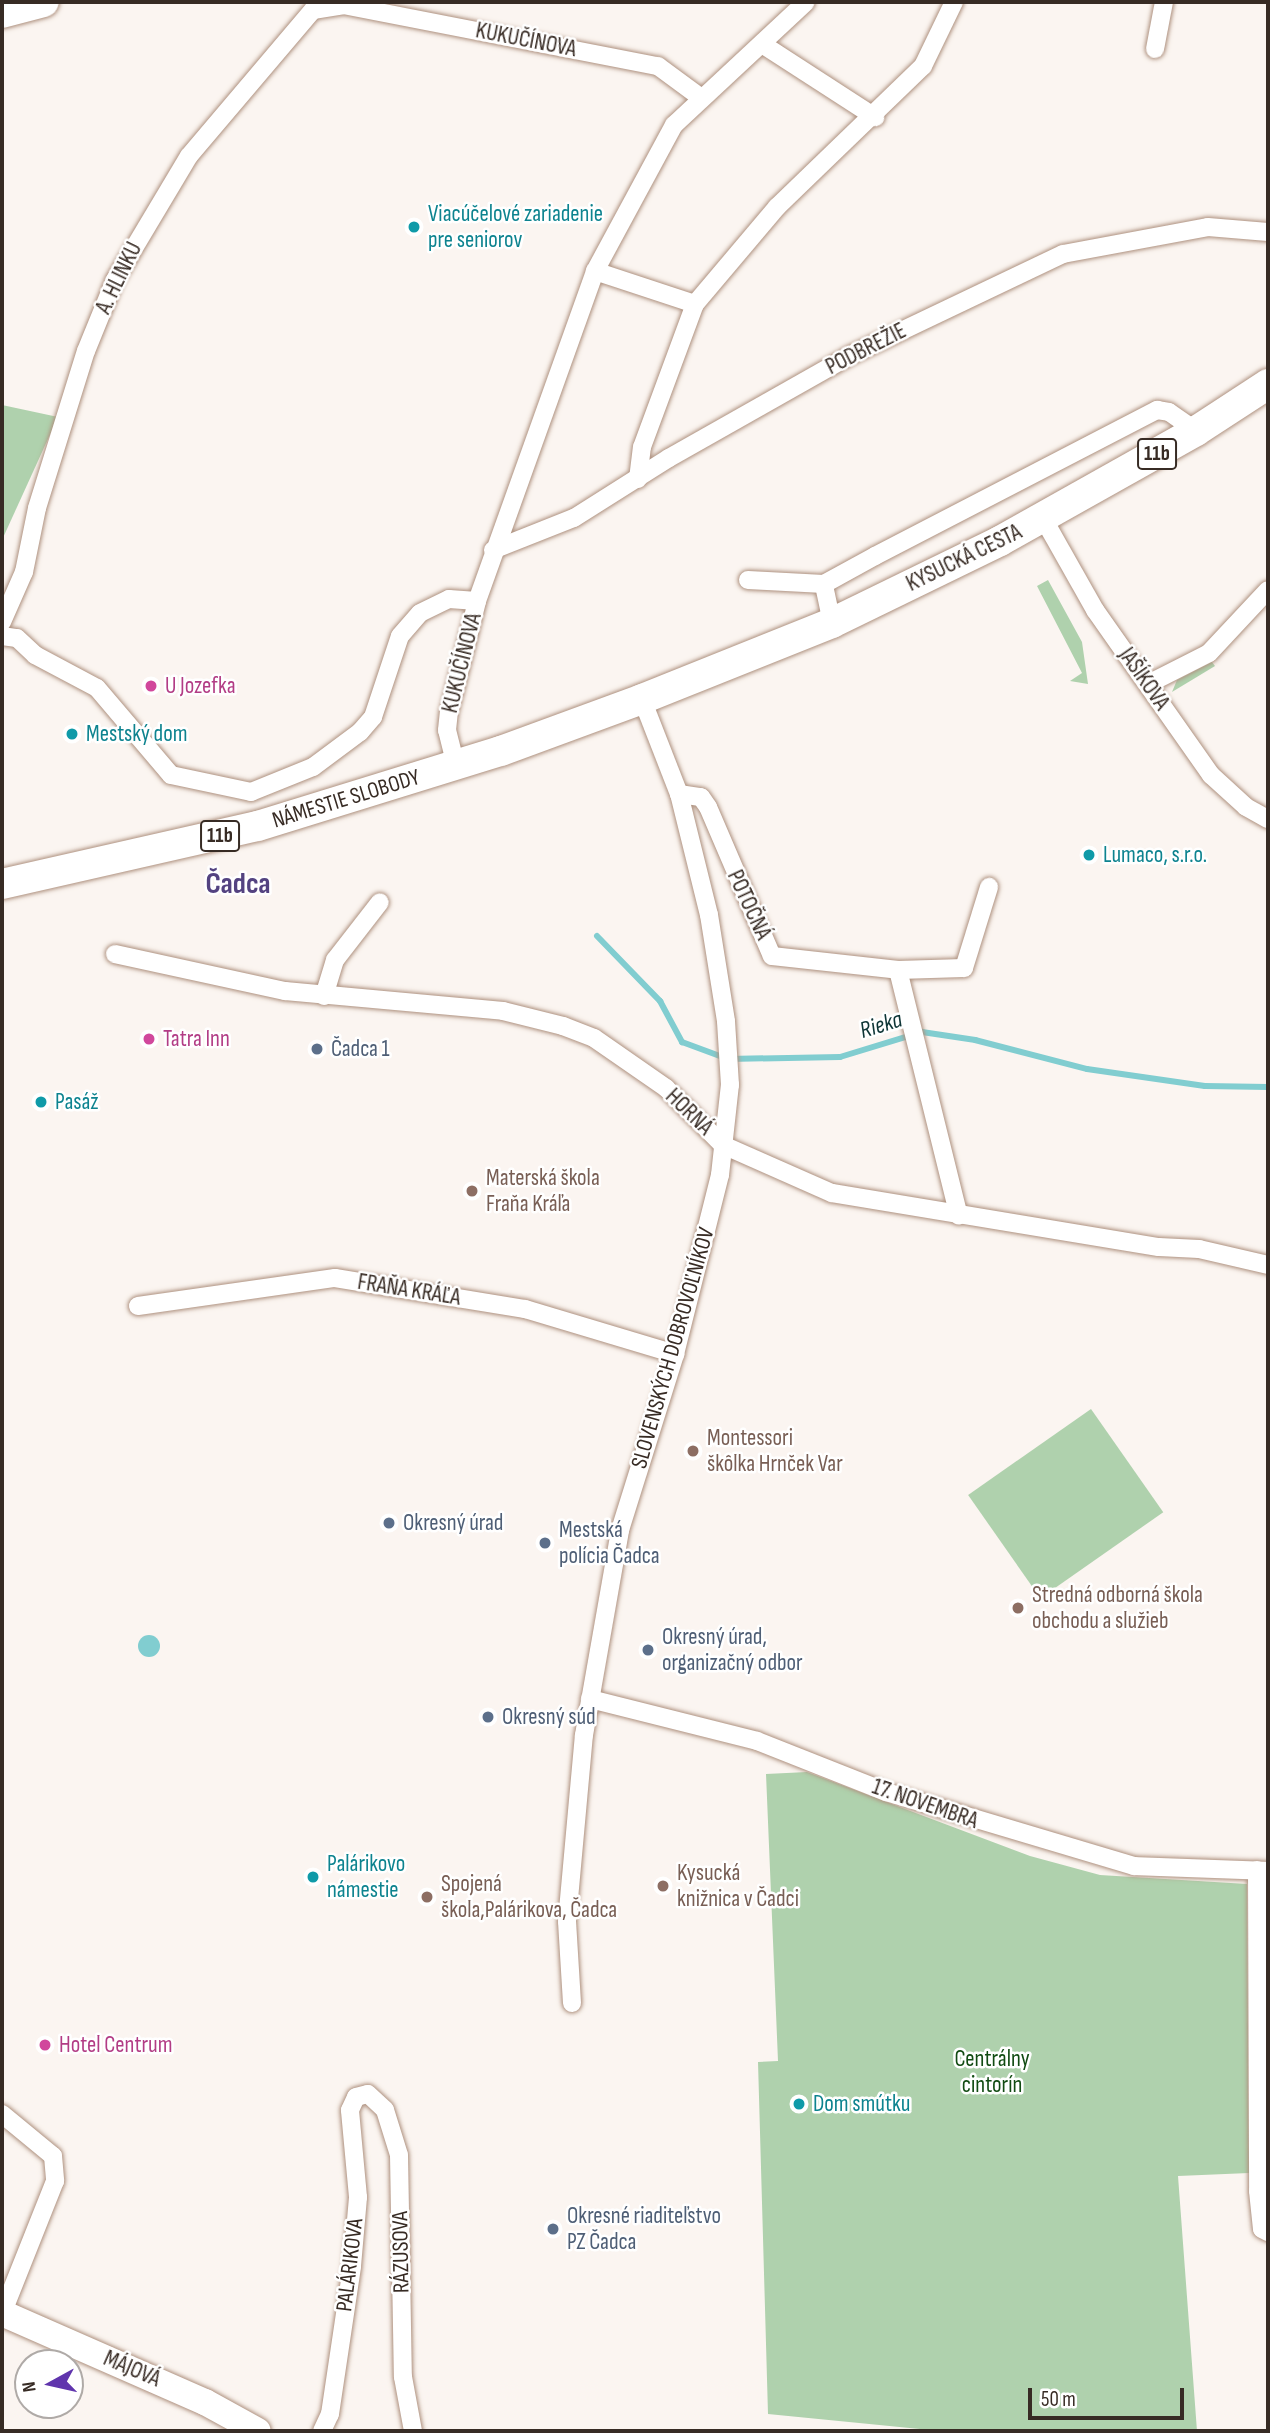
<!DOCTYPE html>
<html>
<head>
<meta charset="utf-8">
<style>
  body { margin:0 }
  #map { position:relative; width:1270px; height:2433px; overflow:hidden; background:#fbf5f1; font-family:"Sofia Sans Condensed",sans-serif }
  div>[style] { position:absolute }
  .green>* { inset:0; background:#afd1ad; transform-origin:0 0 }
  .water>* { inset:0; background:#81cdd0 }
  .round { border-radius:50% }
  .stream>* { height:6px; margin:-3px; padding:0 3px; transform-origin:3px; border-radius:3px; background:#81cdd0 }
  .roads { filter:drop-shadow(0 0 2px #ae917f) drop-shadow(0 0 2px #ae917f) }
  .street>* { height:18px; margin:-9px; padding:0 9px; transform-origin:9px; border-radius:9px; background:#fff }
  .secondary>* { height:26px; margin:-13px; padding:0 13px; transform-origin:13px; border-radius:13px; background:#fff }
  .primary>* { height:30px; margin:-15px; padding:0 15px; transform-origin:15px; border-radius:15px; background:#fff }
  .dots>* { width:19px; height:19px; translate:-50% -50%; box-sizing:border-box; border:4px solid #fff; border-radius:50% }
  span { translate:-50% -50%; white-space:nowrap; text-align:center; line-height:1.15; -webkit-text-stroke:5px #fff; paint-order:stroke }
  .shield-label span { padding:2px 5px; background:#fff; border:2px solid; border-radius:5px; -webkit-text-stroke-width:0 }
  .shield-label { font-size:21px; color:#372b24; font-weight:700 }
  .street-label { font-size:23px; color:#372b24 }
  .culture-label { font-size:23px; color:#0d838f }
  .left { translate:0 -50%; text-align:left }
  .hotel-label { font-size:23px; color:#b23c85 }
  .service-label { font-size:23px; color:#4e5e75 }
  .education-label { font-size:23px; color:#785e54 }
  .park-label { font-size:23px; color:#114b12 }
  .water-label { font-size:24px; color:#0e3536; font-style:italic }
  .district-label { font-size:30px; color:#534280; font-weight:700 }
  .frame { position:absolute; inset:0; border:4px solid #372b24; pointer-events:none }
  .north { position:absolute; left:14px; top:2349px; width:70px; height:70px; box-sizing:border-box; background:#fff; border:2px solid #afaaa7; border-radius:50%; rotate:262deg; font-size:19px; font-weight:700; line-height:28px; text-align:center; color:#372b24 }
  .north::after { content:''; display:block; margin:auto; width:24px; height:32px; background:#6035ad; clip-path:polygon(50% 0,100% 100%,50% 72%,0 100%) }
  .scale { position:absolute; left:1028px; top:2388px; width:156px; height:32px; box-sizing:border-box; border:4px solid #372b24; border-top:0; padding-left:9px; font-size:21px; line-height:24px; white-space:nowrap; color:#372b24; -webkit-text-stroke:5px #fff; paint-order:stroke }
</style>
</head>
<body>
<div id="map">
  <div class="green">
    <div style="clip-path:polygon(2px 405px,58px 417px,2px 540px)"></div>
    <div style="clip-path:polygon(1048px 580px,1082px 642px,1088px 684px,1070px 681px,1082px 673px,1037px 586px)"></div>
    <div style="clip-path:polygon(1212px 662px,1215px 666px,1172px 692px,1177px 680px)"></div>
    <div style="left:1091px;top:1409px;width:126px;height:150px;rotate:55deg"></div>
    <div style="clip-path:polygon(807px 1772px,1030px 1856px,1100px 1875px,1247px 1884px,1249px 2173px,1178px 2176px,1197px 2431px,940px 2431px,768px 2414px,758px 2062px,778px 2061px,766px 1774px)"></div>
  </div>
  <div class="water">
    <div class="round" style="left:138px;top:1635px;width:22px;height:22px"></div>
  </div>
  <div class="stream">
    <div style="left:597px;top:936px;width:91px;rotate:45.9deg"></div>
    <div style="left:660px;top:1001px;width:47px;rotate:61.8deg"></div>
    <div style="left:682px;top:1042px;width:49px;rotate:20.3deg"></div>
    <div style="left:728px;top:1059px;width:112px;rotate:-1deg"></div>
    <div style="left:840px;top:1057px;width:86px;rotate:-17deg"></div>
    <div style="left:922px;top:1032px;width:54px;rotate:8.6deg"></div>
    <div style="left:975px;top:1040px;width:116px;rotate:14.5deg"></div>
    <div style="left:1087px;top:1069px;width:119px;rotate:8.2deg"></div>
    <div style="left:1205px;top:1086px;width:63px;rotate:0.9deg"></div>
  </div>
  <div class="roads">
    <div class="street">
      <div style="left:762px;top:44px;width:135px;rotate:32.9deg"></div>
      <div style="left:1155px;top:49px;width:48px;rotate:-79.2deg"></div>
      <div style="left:595px;top:271px;width:105px;rotate:18.3deg"></div>
      <div style="left:638px;top:479px;width:32px;rotate:-83deg"></div>
      <div style="left:642px;top:447px;width:153px;rotate:-69.7deg"></div>
      <div style="left:695px;top:304px;width:127px;rotate:-49.8deg"></div>
      <div style="left:777px;top:207px;width:203px;rotate:-44deg"></div>
      <div style="left:923px;top:66px;width:71px;rotate:-64.2deg"></div>
      <div style="left:1043px;top:518px;width:106px;rotate:60.5deg"></div>
      <div style="left:1095px;top:610px;width:202px;rotate:54.9deg"></div>
      <div style="left:1211px;top:775px;width:47px;rotate:42.4deg"></div>
      <div style="left:1246px;top:807px;width:25px;rotate:29deg"></div>
      <div style="left:493px;top:550px;width:87px;rotate:-21.6deg"></div>
      <div style="left:574px;top:518px;width:112px;rotate:-32.3deg"></div>
      <div style="left:669px;top:458px;width:207px;rotate:-29.5deg"></div>
      <div style="left:849px;top:356px;width:237px;rotate:-25.5deg"></div>
      <div style="left:1063px;top:254px;width:147px;rotate:-10.5deg"></div>
      <div style="left:1208px;top:227px;width:60px;rotate:4.8deg"></div>
      <div style="left:748px;top:580px;width:76px;rotate:3deg"></div>
      <div style="left:2px;top:622px;width:55px;rotate:-66.3deg"></div>
      <div style="left:24px;top:572px;width:65px;rotate:-78.5deg"></div>
      <div style="left:37px;top:508px;width:164px;rotate:-72.7deg"></div>
      <div style="left:86px;top:351px;width:77px;rotate:-67.8deg"></div>
      <div style="left:115px;top:280px;width:144px;rotate:-59.2deg"></div>
      <div style="left:189px;top:156px;width:192px;rotate:-49.7deg"></div>
      <div style="left:313px;top:10px;width:30px;rotate:-9deg"></div>
      <div style="left:343px;top:5px;width:321px;rotate:11deg"></div>
      <div style="left:658px;top:66px;width:52px;rotate:36.4deg"></div>
      <div style="left:832px;top:623px;width:40px;rotate:-102deg"></div>
      <div style="left:824px;top:584px;width:58px;rotate:-28.8deg"></div>
      <div style="left:875px;top:556px;width:318px;rotate:-27.4deg"></div>
      <div style="left:1157px;top:410px;width:12px;rotate:9deg"></div>
      <div style="left:1169px;top:412px;width:33px;rotate:35deg"></div>
      <div style="left:2px;top:636px;width:15px;rotate:8deg"></div>
      <div style="left:17px;top:638px;width:25px;rotate:43deg"></div>
      <div style="left:35px;top:655px;width:70px;rotate:28deg"></div>
      <div style="left:97px;top:688px;width:114px;rotate:49.6deg"></div>
      <div style="left:171px;top:775px;width:82px;rotate:12deg"></div>
      <div style="left:251px;top:792px;width:67px;rotate:-22deg"></div>
      <div style="left:313px;top:767px;width:59px;rotate:-36.7deg"></div>
      <div style="left:360px;top:732px;width:20px;rotate:-49deg"></div>
      <div style="left:373px;top:717px;width:85px;rotate:-71.6deg"></div>
      <div style="left:400px;top:636px;width:30px;rotate:-49deg"></div>
      <div style="left:420px;top:613px;width:32px;rotate:-26deg"></div>
      <div style="left:449px;top:599px;width:28px;rotate:4deg"></div>
      <div style="left:1148px;top:684px;width:68px;rotate:-26.9deg"></div>
      <div style="left:1209px;top:653px;width:86px;rotate:-46.9deg"></div>
      <div style="left:456px;top:766px;width:37px;rotate:-104deg"></div>
      <div style="left:447px;top:730px;width:18px;rotate:-84deg"></div>
      <div style="left:449px;top:712px;width:114px;rotate:-75.8deg"></div>
      <div style="left:477px;top:601px;width:350px;rotate:-70.3deg"></div>
      <div style="left:595px;top:271px;width:166px;rotate:-61.6deg"></div>
      <div style="left:674px;top:125px;width:180px;rotate:-43deg"></div>
      <div style="left:679px;top:794px;width:22px;rotate:8deg"></div>
      <div style="left:701px;top:797px;width:12px;rotate:55deg"></div>
      <div style="left:708px;top:807px;width:162px;rotate:66.8deg"></div>
      <div style="left:772px;top:956px;width:127px;rotate:6.3deg"></div>
      <div style="left:898px;top:970px;width:253px;rotate:76.1deg"></div>
      <div style="left:115px;top:954px;width:174px;rotate:12.3deg"></div>
      <div style="left:285px;top:991px;width:219px;rotate:5.2deg"></div>
      <div style="left:503px;top:1011px;width:62px;rotate:14deg"></div>
      <div style="left:563px;top:1026px;width:33px;rotate:21deg"></div>
      <div style="left:594px;top:1038px;width:88px;rotate:34.8deg"></div>
      <div style="left:666px;top:1088px;width:81px;rotate:45deg"></div>
      <div style="left:723px;top:1145px;width:119px;rotate:23.8deg"></div>
      <div style="left:832px;top:1193px;width:331px;rotate:9.4deg"></div>
      <div style="left:1159px;top:1247px;width:40px;rotate:2.9deg"></div>
      <div style="left:1199px;top:1249px;width:71px;rotate:13.1deg"></div>
      <div style="left:898px;top:970px;width:66px;rotate:-1.7deg"></div>
      <div style="left:964px;top:968px;width:85px;rotate:-72.8deg"></div>
      <div style="left:324px;top:996px;width:38px;rotate:-73deg"></div>
      <div style="left:335px;top:960px;width:73px;rotate:-52.2deg"></div>
      <div style="left:138px;top:1306px;width:199px;rotate:-8.1deg"></div>
      <div style="left:335px;top:1278px;width:193px;rotate:9.3deg"></div>
      <div style="left:525px;top:1309px;width:157px;rotate:16.7deg"></div>
      <div style="left:590px;top:1699px;width:172px;rotate:14.1deg"></div>
      <div style="left:757px;top:1741px;width:139px;rotate:21.6deg"></div>
      <div style="left:886px;top:1792px;width:259px;rotate:16.6deg"></div>
      <div style="left:1134px;top:1866px;width:134px;rotate:2.1deg"></div>
      <div style="left:1257px;top:1870px;width:321px;rotate:89.8deg"></div>
      <div style="left:1258px;top:2191px;width:38px;rotate:84deg"></div>
      <div style="left:1262px;top:2229px;width:7px;rotate:27deg"></div>
      <div style="left:572px;top:2003px;width:82px;rotate:-93.5deg"></div>
      <div style="left:567px;top:1921px;width:187px;rotate:-84.8deg"></div>
      <div style="left:584px;top:1735px;width:208px;rotate:-80deg"></div>
      <div style="left:620px;top:1530px;width:184px;rotate:-72.6deg"></div>
      <div style="left:675px;top:1354px;width:185px;rotate:-75.9deg"></div>
      <div style="left:720px;top:1175px;width:91px;rotate:-83.7deg"></div>
      <div style="left:730px;top:1085px;width:64px;rotate:-93.6deg"></div>
      <div style="left:726px;top:1021px;width:107px;rotate:-99.1deg"></div>
      <div style="left:709px;top:915px;width:125px;rotate:-103.9deg"></div>
      <div style="left:679px;top:794px;width:102px;rotate:-111.3deg"></div>
      <div style="left:2px;top:2114px;width:66px;rotate:39.5deg"></div>
      <div style="left:53px;top:2156px;width:25px;rotate:85deg"></div>
      <div style="left:55px;top:2181px;width:143px;rotate:111.7deg"></div>
      <div style="left:322px;top:2431px;width:19px;rotate:-65deg"></div>
      <div style="left:330px;top:2414px;width:150px;rotate:-81.5deg"></div>
      <div style="left:352px;top:2266px;width:69px;rotate:-85deg"></div>
      <div style="left:358px;top:2197px;width:87px;rotate:-95.3deg"></div>
      <div style="left:350px;top:2110px;width:14px;rotate:-65deg"></div>
      <div style="left:356px;top:2097px;width:12px;rotate:-14deg"></div>
      <div style="left:368px;top:2094px;width:23px;rotate:43deg"></div>
      <div style="left:385px;top:2110px;width:47px;rotate:72.7deg"></div>
      <div style="left:399px;top:2155px;width:222px;rotate:89deg"></div>
      <div style="left:403px;top:2377px;width:55px;rotate:79.5deg"></div>
    </div>
    <div class="secondary">
      <div style="left:2px;top:2313px;width:222px;rotate:23.7deg"></div>
      <div style="left:205px;top:2402px;width:60px;rotate:28.7deg"></div>
    </div>
    <div class="primary">
      <div style="left:2px;top:13px;width:43px;rotate:-14.7deg"></div>
      <div style="left:2px;top:884px;width:262px;rotate:-12.8deg"></div>
      <div style="left:258px;top:826px;width:254px;rotate:-17.2deg"></div>
      <div style="left:501px;top:751px;width:150px;rotate:-20.2deg"></div>
      <div style="left:642px;top:699px;width:205px;rotate:-21.8deg"></div>
      <div style="left:832px;top:623px;width:187px;rotate:-26deg"></div>
      <div style="left:1000px;top:541px;width:225px;rotate:-29.3deg"></div>
      <div style="left:1196px;top:431px;width:86px;rotate:-33.1deg"></div>
    </div>
  </div>
  <div class="dots">
    <div style="left:414px;top:227px;background:#0f9aa8"></div>
    <div style="left:151px;top:686px;background:#d1479c"></div>
    <div style="left:72px;top:734px;background:#0f9aa8"></div>
    <div style="left:1089px;top:855px;background:#0f9aa8"></div>
    <div style="left:149px;top:1039px;background:#d1479c"></div>
    <div style="left:317px;top:1049px;background:#5c6f8a"></div>
    <div style="left:41px;top:1102px;background:#0f9aa8"></div>
    <div style="left:472px;top:1191px;background:#8d6e63"></div>
    <div style="left:693px;top:1451px;background:#8d6e63"></div>
    <div style="left:389px;top:1523px;background:#5c6f8a"></div>
    <div style="left:545px;top:1543px;background:#5c6f8a"></div>
    <div style="left:1018px;top:1608px;background:#8d6e63"></div>
    <div style="left:648px;top:1650px;background:#5c6f8a"></div>
    <div style="left:488px;top:1717px;background:#5c6f8a"></div>
    <div style="left:313px;top:1877px;background:#0f9aa8"></div>
    <div style="left:663px;top:1886px;background:#8d6e63"></div>
    <div style="left:427px;top:1897px;background:#8d6e63"></div>
    <div style="left:45px;top:2045px;background:#d1479c"></div>
    <div style="left:799px;top:2104px;background:#0f9aa8"></div>
    <div style="left:553px;top:2229px;background:#5c6f8a"></div>
  </div>
  <div class="shield-label">
    <span style="left:1157px;top:454px">11b</span>
    <span style="left:220px;top:836px">11b</span>
  </div>
  <div class="street-label">
    <span style="left:526px;top:40px;rotate:11deg">KUKUČÍNOVA</span>
    <span style="left:119px;top:278px;rotate:-64deg">A. HLINKU</span>
    <span style="left:866px;top:349px;rotate:-27deg">PODBREŽIE</span>
    <span style="left:964px;top:558px;rotate:-26deg">KYSUCKÁ CESTA</span>
    <span style="left:462px;top:663px;rotate:-76deg">KUKUČÍNOVA</span>
    <span style="left:1144px;top:679px;rotate:55deg">JAŠÍKOVA</span>
    <span style="left:346px;top:799px;rotate:-17deg">NÁMESTIE SLOBODY</span>
    <span style="left:749px;top:905px;rotate:65deg">POTOČNÁ</span>
    <span style="left:689px;top:1112px;rotate:44deg">HORNÁ</span>
    <span style="left:409px;top:1290px;rotate:9deg">FRAŇA KRÁĽA</span>
    <span style="left:673px;top:1348px;rotate:-74deg">SLOVENSKÝCH DOBROVOĽNÍKOV</span>
    <span style="left:925px;top:1804px;rotate:19deg">17. NOVEMBRA</span>
    <span style="left:401px;top:2252px;rotate:-91deg">RÁZUSOVA</span>
    <span style="left:350px;top:2265px;rotate:-83deg">PALÁRIKOVA</span>
    <span style="left:132px;top:2369px;rotate:23deg">MÁJOVÁ</span>
  </div>
  <div class="culture-label">
    <span class="left" style="left:428px;top:227px">Viacúčelové zariadenie<br>pre seniorov</span>
    <span class="left" style="left:86px;top:734px">Mestský dom</span>
    <span class="left" style="left:1103px;top:855px">Lumaco, s.r.o.</span>
    <span class="left" style="left:55px;top:1102px">Pasáž</span>
    <span class="left" style="left:327px;top:1877px">Palárikovo<br>námestie</span>
    <span class="left" style="left:813px;top:2104px">Dom smútku</span>
  </div>
  <div class="hotel-label">
    <span class="left" style="left:165px;top:686px">U Jozefka</span>
    <span class="left" style="left:163px;top:1039px">Tatra Inn</span>
    <span class="left" style="left:59px;top:2045px">Hotel Centrum</span>
  </div>
  <div class="service-label">
    <span class="left" style="left:331px;top:1049px">Čadca 1</span>
    <span class="left" style="left:403px;top:1523px">Okresný úrad</span>
    <span class="left" style="left:559px;top:1543px">Mestská<br>polícia Čadca</span>
    <span class="left" style="left:662px;top:1650px">Okresný úrad,<br>organizačný odbor</span>
    <span class="left" style="left:502px;top:1717px">Okresný súd</span>
    <span class="left" style="left:567px;top:2229px">Okresné riaditeľstvo<br>PZ Čadca</span>
  </div>
  <div class="education-label">
    <span class="left" style="left:486px;top:1191px">Materská škola<br>Fraňa Kráľa</span>
    <span class="left" style="left:707px;top:1451px">Montessori<br>škôlka Hrnček Var</span>
    <span class="left" style="left:1032px;top:1608px">Stredná odborná škola<br>obchodu a služieb</span>
    <span class="left" style="left:677px;top:1886px">Kysucká<br>knižnica v Čadci</span>
    <span class="left" style="left:441px;top:1897px">Spojená<br>škola,Palárikova, Čadca</span>
  </div>
  <div class="park-label">
    <span style="left:992px;top:2072px">Centrálny<br>cintorín</span>
  </div>
  <div class="water-label">
    <span style="left:881px;top:1025px;rotate:-17deg">Rieka</span>
  </div>
  <div class="district-label">
    <span style="left:238px;top:884px">Čadca</span>
  </div>
  <div class="frame"></div>
  <div class="north">N</div>
  <div class="scale">50 m</div>
</div>
</body>
</html>
